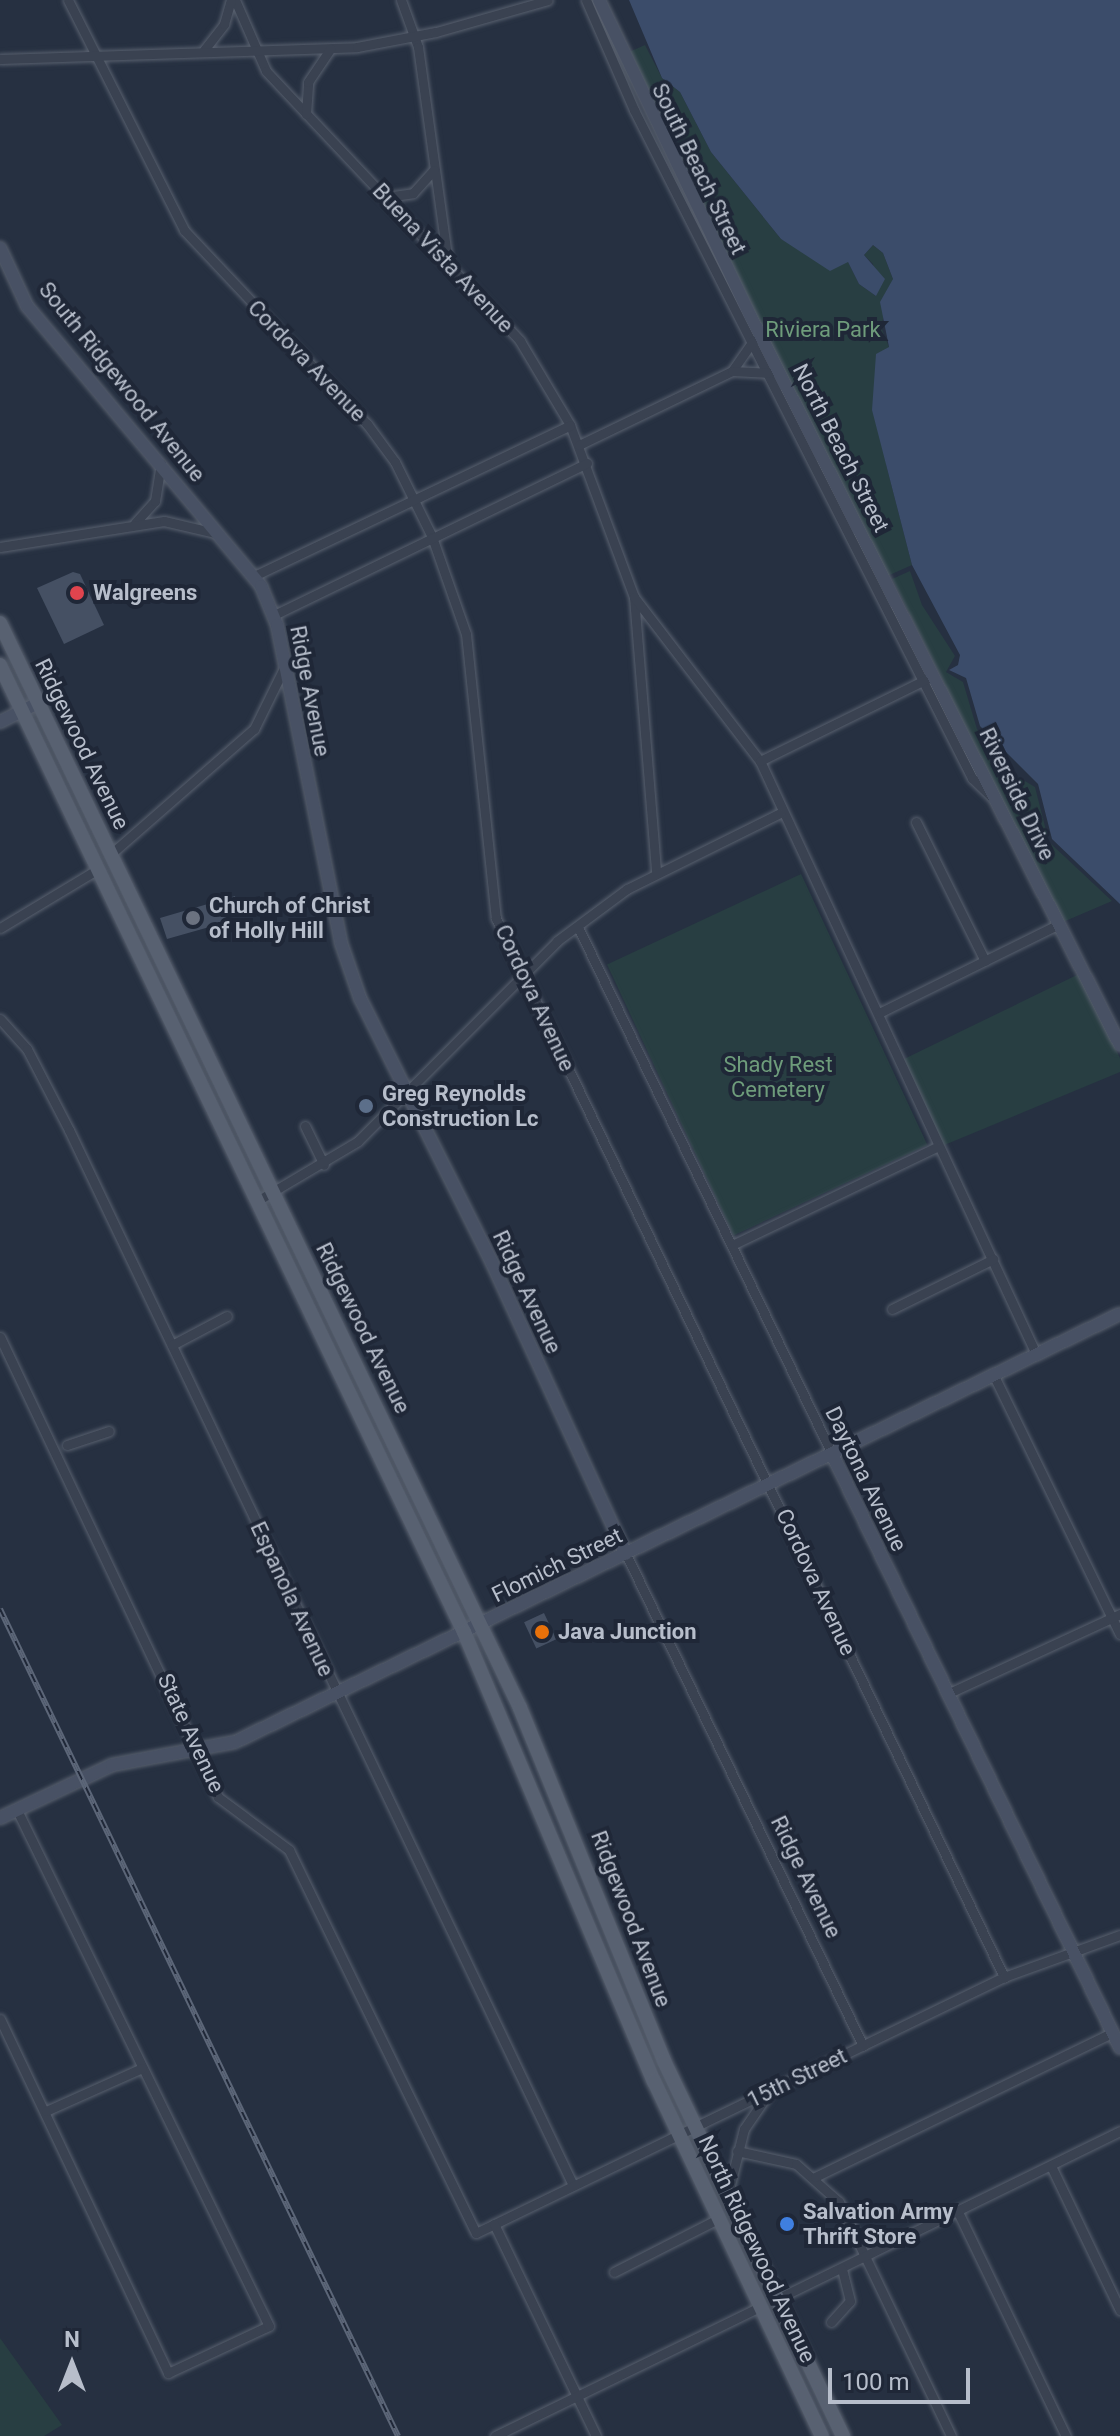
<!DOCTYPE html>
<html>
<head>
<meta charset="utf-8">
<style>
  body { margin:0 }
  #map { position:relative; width:1120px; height:2436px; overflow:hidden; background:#263041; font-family:Roboto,sans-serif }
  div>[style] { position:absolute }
  .green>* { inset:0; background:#283e42; transform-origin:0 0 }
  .water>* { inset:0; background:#3b4c6a }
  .building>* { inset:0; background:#455063; transform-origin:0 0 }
  .roads { filter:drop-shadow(0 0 2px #58606e) drop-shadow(0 0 2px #58606e) }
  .street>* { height:9px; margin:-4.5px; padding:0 4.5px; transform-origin:4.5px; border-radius:4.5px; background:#3a4251 }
  .secondary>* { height:12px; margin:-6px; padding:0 6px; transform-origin:6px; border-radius:6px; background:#485164 }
  .primary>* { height:14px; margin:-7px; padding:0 7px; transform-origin:7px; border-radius:7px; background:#586171 }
  .rail>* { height:6px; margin-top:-3px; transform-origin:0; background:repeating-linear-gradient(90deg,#1f2737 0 9px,#5c6678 0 18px); box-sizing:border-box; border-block:2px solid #5c6678 }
  .dots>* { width:22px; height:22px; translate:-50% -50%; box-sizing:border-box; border:4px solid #1f2737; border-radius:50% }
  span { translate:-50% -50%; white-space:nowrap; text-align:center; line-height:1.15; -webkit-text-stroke:8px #1f2737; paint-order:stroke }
  .street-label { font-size:22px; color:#b7becb }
  .park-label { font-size:22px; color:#6e9c7b }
  .poi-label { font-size:22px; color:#b7becb; font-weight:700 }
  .left { translate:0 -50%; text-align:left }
  .north { position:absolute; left:32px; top:2324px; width:80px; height:80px; -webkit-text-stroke:6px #1f2737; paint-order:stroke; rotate:0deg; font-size:22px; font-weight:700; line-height:32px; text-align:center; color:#b7becb }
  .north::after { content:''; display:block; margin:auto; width:28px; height:36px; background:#b7becb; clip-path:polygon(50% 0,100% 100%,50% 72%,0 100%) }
  .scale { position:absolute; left:828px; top:2368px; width:142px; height:36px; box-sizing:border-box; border:4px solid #b7becb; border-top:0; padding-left:10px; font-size:24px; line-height:28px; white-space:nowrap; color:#b7becb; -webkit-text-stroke:6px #1f2737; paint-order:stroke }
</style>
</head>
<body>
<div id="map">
  <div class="green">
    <div style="clip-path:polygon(645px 45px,662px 78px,680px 92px,711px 152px,781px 239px,823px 262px,848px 262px,859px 284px,876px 296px,873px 264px,864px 255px,873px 245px,883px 253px,893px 279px,881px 327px,889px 347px,886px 464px,912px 565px,885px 577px,622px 55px)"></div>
    <div style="clip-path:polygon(910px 571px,922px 605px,955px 656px,946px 672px,963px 682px,977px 729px,1013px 774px,1035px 787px,1049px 842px,1112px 901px,1063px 922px,892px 579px)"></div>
    <div style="left:801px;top:874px;width:299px;height:214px;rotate:65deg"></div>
    <div style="clip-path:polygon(1079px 974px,1120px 1058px,1120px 1072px,942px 1146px,904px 1059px)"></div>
    <div style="clip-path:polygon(0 2338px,62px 2425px,44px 2436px,0 2436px)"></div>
  </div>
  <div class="water">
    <div style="clip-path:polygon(629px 0,1120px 0,1120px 904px,1052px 839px,1038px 784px,980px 726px,966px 678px,949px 670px,958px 665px,960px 655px,912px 565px,872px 410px,876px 354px,889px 347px,880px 302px,893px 279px,883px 253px,873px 245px,864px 255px,885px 279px,876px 296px,859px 284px,848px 262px,830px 271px,781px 239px,711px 152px,680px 92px,662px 78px)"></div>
  </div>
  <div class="building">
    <div style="clip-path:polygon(73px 572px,80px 574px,104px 625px,64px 644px,37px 588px)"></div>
    <div style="clip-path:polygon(235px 896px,239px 914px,226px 917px,227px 922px,167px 939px,160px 918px)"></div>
    <div style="left:544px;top:1613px;width:29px;height:22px;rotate:65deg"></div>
  </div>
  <div class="roads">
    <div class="street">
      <div style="left:68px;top:0;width:258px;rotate:63.2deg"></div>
      <div style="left:184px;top:230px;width:267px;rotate:46.7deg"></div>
      <div style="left:367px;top:424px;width:47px;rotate:53.6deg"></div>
      <div style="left:395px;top:462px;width:84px;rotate:63.7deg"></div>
      <div style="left:432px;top:537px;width:103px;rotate:70.7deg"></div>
      <div style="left:466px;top:634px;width:286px;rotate:84deg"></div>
      <div style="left:496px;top:918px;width:1175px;rotate:64.37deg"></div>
      <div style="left:235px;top:0;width:77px;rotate:66.4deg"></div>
      <div style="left:266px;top:71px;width:371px;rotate:46.7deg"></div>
      <div style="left:520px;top:341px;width:98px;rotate:59.2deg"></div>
      <div style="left:570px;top:425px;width:184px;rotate:69.6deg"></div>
      <div style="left:634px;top:597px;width:277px;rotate:85.4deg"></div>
      <div style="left:401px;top:0;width:50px;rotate:70.1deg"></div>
      <div style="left:418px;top:47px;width:210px;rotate:82.1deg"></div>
      <div style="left:586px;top:0;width:120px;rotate:66.4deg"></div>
      <div style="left:634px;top:110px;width:749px;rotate:63.16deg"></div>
      <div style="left:972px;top:778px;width:32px;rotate:44deg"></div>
      <div style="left:204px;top:50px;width:33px;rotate:-52deg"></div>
      <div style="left:224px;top:24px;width:25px;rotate:-74deg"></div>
      <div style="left:0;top:59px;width:357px;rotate:-1.9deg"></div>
      <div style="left:357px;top:47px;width:80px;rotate:-10.8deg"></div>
      <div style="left:436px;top:32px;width:116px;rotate:-15.9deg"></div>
      <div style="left:306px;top:114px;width:32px;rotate:-86deg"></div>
      <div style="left:308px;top:82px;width:40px;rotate:-56deg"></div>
      <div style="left:386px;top:197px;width:27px;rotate:-8deg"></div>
      <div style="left:413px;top:193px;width:31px;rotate:-48deg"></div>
      <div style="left:732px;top:371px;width:37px;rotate:-55deg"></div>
      <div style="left:579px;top:445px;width:170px;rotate:-25.8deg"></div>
      <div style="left:732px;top:371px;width:39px;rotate:3deg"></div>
      <div style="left:135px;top:523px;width:30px;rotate:-48deg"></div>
      <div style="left:155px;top:501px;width:38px;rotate:-81deg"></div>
      <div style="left:0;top:547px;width:166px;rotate:-9deg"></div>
      <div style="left:164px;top:521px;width:52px;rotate:13.2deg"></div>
      <div style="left:254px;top:576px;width:350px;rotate:-25.5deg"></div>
      <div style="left:634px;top:597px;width:207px;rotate:52.5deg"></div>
      <div style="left:760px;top:761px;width:654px;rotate:65.04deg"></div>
      <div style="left:274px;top:615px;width:348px;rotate:-25.9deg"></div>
      <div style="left:760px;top:761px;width:188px;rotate:-26.2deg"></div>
      <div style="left:916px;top:822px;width:155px;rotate:63.6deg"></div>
      <div style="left:111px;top:854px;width:190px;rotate:-41.2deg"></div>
      <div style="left:254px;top:729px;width:68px;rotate:-63.8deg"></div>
      <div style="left:578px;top:927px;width:585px;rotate:64.27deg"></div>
      <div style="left:0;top:928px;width:114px;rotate:-31deg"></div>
      <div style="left:879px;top:1013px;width:201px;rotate:-26.3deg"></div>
      <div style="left:0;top:1019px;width:40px;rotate:48deg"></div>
      <div style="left:27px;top:1049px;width:91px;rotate:62.6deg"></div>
      <div style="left:69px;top:1130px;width:1169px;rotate:64.47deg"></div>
      <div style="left:305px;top:1126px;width:43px;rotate:64deg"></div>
      <div style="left:257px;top:1201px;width:117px;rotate:-30.7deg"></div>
      <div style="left:358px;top:1141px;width:282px;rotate:-45.1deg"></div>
      <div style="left:557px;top:941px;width:87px;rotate:-36.6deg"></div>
      <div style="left:627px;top:889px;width:171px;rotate:-26.4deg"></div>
      <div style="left:732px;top:1245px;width:227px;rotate:-25.6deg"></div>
      <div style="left:892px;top:1309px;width:113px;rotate:-26.3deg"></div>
      <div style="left:0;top:1337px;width:509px;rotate:64.64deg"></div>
      <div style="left:218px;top:1797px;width:89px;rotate:36.7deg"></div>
      <div style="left:289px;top:1850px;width:426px;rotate:64deg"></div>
      <div style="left:476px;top:2233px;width:587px;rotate:-25.87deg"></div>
      <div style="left:1004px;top:1977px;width:123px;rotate:-19.9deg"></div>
      <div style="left:172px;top:1345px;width:62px;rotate:-27.8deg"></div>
      <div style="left:994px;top:1376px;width:287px;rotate:64deg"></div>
      <div style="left:67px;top:1445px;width:44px;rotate:-18.4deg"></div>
      <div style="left:626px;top:1554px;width:546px;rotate:64.28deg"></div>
      <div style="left:947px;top:1694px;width:191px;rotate:-24.8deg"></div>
      <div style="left:0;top:2019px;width:392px;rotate:64.6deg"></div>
      <div style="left:168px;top:2373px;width:111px;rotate:-25deg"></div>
      <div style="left:269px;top:2326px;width:574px;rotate:-116.03deg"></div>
      <div style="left:46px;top:2111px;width:105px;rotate:-24.1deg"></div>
      <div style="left:737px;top:2151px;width:60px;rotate:12.4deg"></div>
      <div style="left:796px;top:2164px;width:57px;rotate:41.5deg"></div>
      <div style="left:839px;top:2202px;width:259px;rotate:64.4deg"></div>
      <div style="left:1051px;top:2166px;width:160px;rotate:64.4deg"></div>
      <div style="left:815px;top:2177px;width:330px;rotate:-25.9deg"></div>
      <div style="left:728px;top:2193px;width:66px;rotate:-76deg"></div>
      <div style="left:744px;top:2129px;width:42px;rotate:-55.6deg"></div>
      <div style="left:958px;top:2212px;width:249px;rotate:64.3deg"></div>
      <div style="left:494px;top:2224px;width:235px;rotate:64.3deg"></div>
      <div style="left:614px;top:2272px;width:117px;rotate:-27deg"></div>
      <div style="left:777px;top:2299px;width:382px;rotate:-26.1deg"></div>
      <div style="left:831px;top:2322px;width:28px;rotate:-48deg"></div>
      <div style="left:850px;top:2301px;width:34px;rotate:-104deg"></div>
      <div style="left:495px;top:2436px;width:295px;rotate:-26deg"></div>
    </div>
    <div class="secondary">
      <div style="left:599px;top:0;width:352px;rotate:64.4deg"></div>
      <div style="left:751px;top:317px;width:816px;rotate:63.12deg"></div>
      <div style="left:0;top:248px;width:64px;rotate:65deg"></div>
      <div style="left:27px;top:306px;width:365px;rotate:50.1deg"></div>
      <div style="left:261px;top:586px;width:42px;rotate:67.7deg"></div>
      <div style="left:277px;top:625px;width:324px;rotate:78.6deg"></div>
      <div style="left:341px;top:943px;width:58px;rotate:70.9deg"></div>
      <div style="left:360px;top:998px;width:296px;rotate:63.5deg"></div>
      <div style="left:492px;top:1263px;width:320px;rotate:65.3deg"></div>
      <div style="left:0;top:722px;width:42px;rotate:-26.6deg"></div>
      <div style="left:832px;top:1454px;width:660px;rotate:64.13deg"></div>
      <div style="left:0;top:1818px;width:124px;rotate:-25.3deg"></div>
      <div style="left:112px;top:1765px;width:125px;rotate:-10.6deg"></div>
      <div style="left:235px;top:1742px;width:983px;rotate:-25.81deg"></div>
    </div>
    <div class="primary">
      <div style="left:0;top:623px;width:1203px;rotate:64.39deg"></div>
      <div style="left:520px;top:1708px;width:381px;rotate:67.8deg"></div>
      <div style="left:664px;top:2061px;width:416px;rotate:64.5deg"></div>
      <div style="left:0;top:665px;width:1073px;rotate:64.37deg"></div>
      <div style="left:464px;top:1632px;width:488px;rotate:67.1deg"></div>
      <div style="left:654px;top:2081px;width:393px;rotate:64.7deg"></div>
    </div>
  </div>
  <div class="rail">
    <div style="left:0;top:1609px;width:918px;rotate:64.3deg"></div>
  </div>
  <div class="dots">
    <div style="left:77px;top:593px;background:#e0444e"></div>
    <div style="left:193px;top:918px;background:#6b7280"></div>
    <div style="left:366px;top:1106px;background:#5c6f8a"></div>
    <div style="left:542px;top:1632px;background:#e8710a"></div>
    <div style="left:787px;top:2224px;background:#3f7fe0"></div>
  </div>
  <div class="street-label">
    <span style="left:699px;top:169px;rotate:64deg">South Beach Street</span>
    <span style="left:443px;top:258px;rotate:47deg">Buena Vista Avenue</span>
    <span style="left:307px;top:361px;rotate:46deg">Cordova Avenue</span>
    <span style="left:122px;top:382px;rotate:51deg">South Ridgewood Avenue</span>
    <span style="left:841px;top:448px;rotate:63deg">North Beach Street</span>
    <span style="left:310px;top:691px;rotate:79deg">Ridge Avenue</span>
    <span style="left:82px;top:744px;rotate:64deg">Ridgewood Avenue</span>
    <span style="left:1017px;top:794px;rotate:64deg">Riverside Drive</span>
    <span style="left:535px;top:998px;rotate:65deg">Cordova Avenue</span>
    <span style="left:527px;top:1292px;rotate:65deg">Ridge Avenue</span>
    <span style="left:363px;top:1328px;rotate:64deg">Ridgewood Avenue</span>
    <span style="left:866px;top:1479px;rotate:64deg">Daytona Avenue</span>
    <span style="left:557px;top:1565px;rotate:-26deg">Flomich Street</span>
    <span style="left:816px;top:1582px;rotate:65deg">Cordova Avenue</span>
    <span style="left:292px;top:1599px;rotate:65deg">Espanola Avenue</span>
    <span style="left:191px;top:1733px;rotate:65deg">State Avenue</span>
    <span style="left:806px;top:1877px;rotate:64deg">Ridge Avenue</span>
    <span style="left:631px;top:1919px;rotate:69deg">Ridgewood Avenue</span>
    <span style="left:797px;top:2078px;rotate:-26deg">15th Street</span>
    <span style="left:757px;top:2249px;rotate:65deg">North Ridgewood Avenue</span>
  </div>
  <div class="park-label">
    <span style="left:823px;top:330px">Riviera Park</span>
    <span style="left:778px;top:1077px">Shady Rest<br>Cemetery</span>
  </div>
  <div class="poi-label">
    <span class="left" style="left:93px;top:593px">Walgreens</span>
    <span class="left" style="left:209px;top:918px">Church of Christ<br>of Holly Hill</span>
    <span class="left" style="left:382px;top:1106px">Greg Reynolds<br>Construction Lc</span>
    <span class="left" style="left:558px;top:1632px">Java Junction</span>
    <span class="left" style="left:803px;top:2224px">Salvation Army<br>Thrift Store</span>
  </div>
  <div class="north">N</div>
  <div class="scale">100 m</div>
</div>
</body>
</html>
